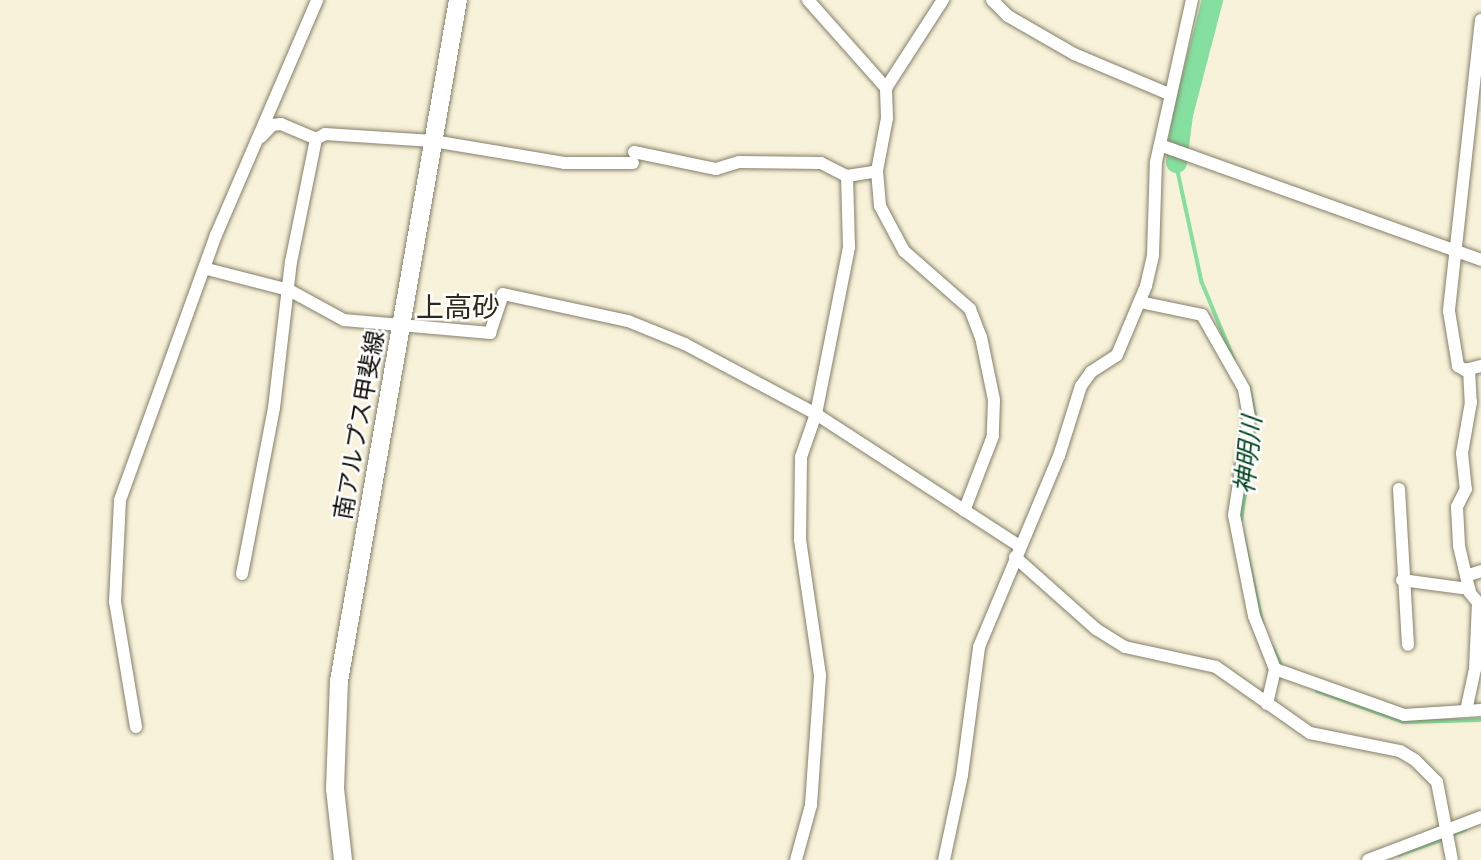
<!DOCTYPE html>
<html>
<head>
<meta charset="utf-8">
<style>
  body { margin:0 }
  #map { position:relative; width:1481px; height:860px; overflow:hidden; background:#f7f2d9; font-family:Ubuntu,"Noto Sans JP",sans-serif }
  div>[style] { position:absolute }
  .stream>* { height:3.5px; margin:-1.75px; padding:0 1.75px; transform-origin:1.75px; border-radius:1.75px; background:#85df9e }
  .river>* { height:21px; margin:-10.5px; padding:0 10.5px; transform-origin:10.5px; border-radius:10.5px; background:#85df9e }
  .roads { filter:drop-shadow(0 0 2px #847f69) drop-shadow(0 0 2px #847f69) }
  .street>* { height:12px; margin:-6px; padding:0 6px; transform-origin:6px; border-radius:6px; background:#fff }
  .secondary>* { height:18px; margin:-9px; padding:0 9px; transform-origin:9px; border-radius:9px; background:#fff }
  span { translate:-50% -50%; white-space:nowrap; text-align:center; line-height:1.15; -webkit-text-stroke:5px #fefefe; paint-order:stroke }
  .street-label { font-size:24px; color:#111008 }
  .water-label { font-size:26px; color:#004820; font-style:italic }
  .quarter-label { font-size:28px; color:#2e2a16 }
</style>
</head>
<body>
<div id="map">
  <div class="stream">
    <div style="left:1176px;top:162px;width:123px;rotate:77.8deg"></div>
    <div style="left:1202px;top:282px;width:83px;rotate:67.4deg"></div>
    <div style="left:1241px;top:521px;width:102px;rotate:-81.6deg"></div>
    <div style="left:1256px;top:420px;width:33px;rotate:-102deg"></div>
    <div style="left:1243px;top:532px;width:94px;rotate:77.7deg"></div>
    <div style="left:1273px;top:647px;width:23px;rotate:65deg"></div>
    <div style="left:1317px;top:691px;width:92px;rotate:19.6deg"></div>
    <div style="left:1404px;top:722px;width:77px;rotate:-1.5deg"></div>
    <div style="left:1454px;top:834px;width:12px;rotate:-20deg"></div>
    <div style="left:1399px;top:855px;width:45px;rotate:-19.7deg"></div>
  </div>
  <div class="river">
    <div style="left:1176px;top:162px;width:48px;rotate:-82.9deg"></div>
    <div style="left:1182px;top:114px;width:118px;rotate:-75.3deg"></div>
  </div>
  <div class="roads">
    <div class="street">
      <div style="left:808px;top:0;width:118px;rotate:48.4deg"></div>
      <div style="left:992px;top:0;width:23px;rotate:45deg"></div>
      <div style="left:1008px;top:16px;width:76px;rotate:29.9deg"></div>
      <div style="left:1074px;top:54px;width:103px;rotate:22.8deg"></div>
      <div style="left:1481px;top:20px;width:293px;rotate:96.3deg"></div>
      <div style="left:1449px;top:311px;width:56px;rotate:80.7deg"></div>
      <div style="left:1458px;top:366px;width:8px;rotate:30deg"></div>
      <div style="left:1465px;top:370px;width:16px;rotate:-14deg"></div>
      <div style="left:261px;top:137px;width:16px;rotate:-47deg"></div>
      <div style="left:272px;top:125px;width:9px;rotate:-6deg"></div>
      <div style="left:281px;top:124px;width:38px;rotate:23deg"></div>
      <div style="left:1160px;top:145px;width:341px;rotate:19.7deg"></div>
      <div style="left:634px;top:152px;width:84px;rotate:11.7deg"></div>
      <div style="left:716px;top:169px;width:24px;rotate:-17deg"></div>
      <div style="left:739px;top:162px;width:82px;rotate:0.7deg"></div>
      <div style="left:821px;top:163px;width:29px;rotate:27deg"></div>
      <div style="left:847px;top:176px;width:30px;rotate:-9deg"></div>
      <div style="left:877px;top:171px;width:54px;rotate:-79.3deg"></div>
      <div style="left:887px;top:118px;width:30px;rotate:-92deg"></div>
      <div style="left:886px;top:88px;width:105px;rotate:-57.1deg"></div>
      <div style="left:877px;top:171px;width:35px;rotate:85deg"></div>
      <div style="left:880px;top:206px;width:51px;rotate:61.9deg"></div>
      <div style="left:904px;top:251px;width:88px;rotate:41.3deg"></div>
      <div style="left:970px;top:309px;width:30px;rotate:69deg"></div>
      <div style="left:981px;top:337px;width:64px;rotate:78.3deg"></div>
      <div style="left:994px;top:400px;width:36px;rotate:92deg"></div>
      <div style="left:993px;top:436px;width:80px;rotate:111.1deg"></div>
      <div style="left:207px;top:269px;width:85px;rotate:14.4deg"></div>
      <div style="left:289px;top:290px;width:63px;rotate:28.6deg"></div>
      <div style="left:344px;top:320px;width:147px;rotate:5.1deg"></div>
      <div style="left:490px;top:333px;width:41px;rotate:-71.6deg"></div>
      <div style="left:503px;top:294px;width:128px;rotate:12.2deg"></div>
      <div style="left:628px;top:321px;width:61px;rotate:22deg"></div>
      <div style="left:685px;top:344px;width:149px;rotate:28.1deg"></div>
      <div style="left:816px;top:414px;width:242px;rotate:33deg"></div>
      <div style="left:1140px;top:302px;width:63px;rotate:11.8deg"></div>
      <div style="left:1202px;top:315px;width:85px;rotate:60.4deg"></div>
      <div style="left:1244px;top:389px;width:29px;rotate:80deg"></div>
      <div style="left:1249px;top:418px;width:98px;rotate:98.8deg"></div>
      <div style="left:1234px;top:515px;width:103px;rotate:78.8deg"></div>
      <div style="left:1254px;top:616px;width:57px;rotate:68.4deg"></div>
      <div style="left:1275px;top:669px;width:137px;rotate:19.6deg"></div>
      <div style="left:1404px;top:715px;width:77px;rotate:-3.7deg"></div>
      <div style="left:1469px;top:369px;width:33px;rotate:87deg"></div>
      <div style="left:1471px;top:402px;width:52px;rotate:100deg"></div>
      <div style="left:1462px;top:453px;width:36px;rotate:84deg"></div>
      <div style="left:1466px;top:489px;width:20px;rotate:117deg"></div>
      <div style="left:1457px;top:507px;width:39px;rotate:87deg"></div>
      <div style="left:1459px;top:546px;width:48px;rotate:76.8deg"></div>
      <div style="left:1470px;top:593px;width:17px;rotate:50deg"></div>
      <div style="left:1399px;top:489px;width:156px;rotate:86.7deg"></div>
      <div style="left:1015px;top:557px;width:108px;rotate:41.6deg"></div>
      <div style="left:1096px;top:629px;width:34px;rotate:32deg"></div>
      <div style="left:1125px;top:647px;width:93px;rotate:12.4deg"></div>
      <div style="left:1216px;top:667px;width:115px;rotate:35.1deg"></div>
      <div style="left:1310px;top:733px;width:92px;rotate:11.3deg"></div>
      <div style="left:1400px;top:751px;width:17px;rotate:31deg"></div>
      <div style="left:1415px;top:760px;width:31px;rotate:45deg"></div>
      <div style="left:1437px;top:782px;width:79px;rotate:79.1deg"></div>
      <div style="left:242px;top:574px;width:169px;rotate:-79.1deg"></div>
      <div style="left:274px;top:408px;width:147px;rotate:-83.4deg"></div>
      <div style="left:291px;top:262px;width:126px;rotate:-78.5deg"></div>
      <div style="left:316px;top:139px;width:10px;rotate:-29deg"></div>
      <div style="left:325px;top:134px;width:108px;rotate:3.7deg"></div>
      <div style="left:433px;top:141px;width:133px;rotate:9.5deg"></div>
      <div style="left:564px;top:163px;width:69px"></div>
      <div style="left:1466px;top:576px;width:16px;rotate:-18deg"></div>
      <div style="left:1402px;top:580px;width:68px;rotate:7.7deg"></div>
      <div style="left:1267px;top:704px;width:36px;rotate:-77deg"></div>
      <div style="left:1466px;top:711px;width:43px;rotate:-77.9deg"></div>
      <div style="left:1475px;top:669px;width:65px;rotate:-87.4deg"></div>
      <div style="left:136px;top:727px;width:127px;rotate:-99.5deg"></div>
      <div style="left:115px;top:602px;width:102px;rotate:-87.2deg"></div>
      <div style="left:120px;top:500px;width:282px;rotate:-70.1deg"></div>
      <div style="left:216px;top:235px;width:256px;rotate:-66.7deg"></div>
      <div style="left:796px;top:860px;width:57px;rotate:-74.7deg"></div>
      <div style="left:811px;top:805px;width:130px;rotate:-86deg"></div>
      <div style="left:820px;top:675px;width:136px;rotate:-98.4deg"></div>
      <div style="left:800px;top:540px;width:83px;rotate:-89.3deg"></div>
      <div style="left:801px;top:457px;width:46px;rotate:-70.8deg"></div>
      <div style="left:816px;top:414px;width:170px;rotate:-78.8deg"></div>
      <div style="left:849px;top:247px;width:71px;rotate:-91.6deg"></div>
      <div style="left:944px;top:860px;width:87px;rotate:-78deg"></div>
      <div style="left:962px;top:775px;width:129px;rotate:-82.4deg"></div>
      <div style="left:979px;top:647px;width:207px;rotate:-67.3deg"></div>
      <div style="left:1059px;top:456px;width:73px;rotate:-72.6deg"></div>
      <div style="left:1081px;top:386px;width:17px;rotate:-54deg"></div>
      <div style="left:1091px;top:372px;width:31px;rotate:-33deg"></div>
      <div style="left:1117px;top:355px;width:75px;rotate:-67.2deg"></div>
      <div style="left:1146px;top:286px;width:32px;rotate:-77deg"></div>
      <div style="left:1153px;top:255px;width:93px;rotate:-88.2deg"></div>
      <div style="left:1156px;top:162px;width:166px;rotate:-77.5deg"></div>
      <div style="left:1368px;top:860px;width:121px;rotate:-20.8deg"></div>
    </div>
    <div class="secondary">
      <div style="left:343px;top:860px;width:71px;rotate:-96.4deg"></div>
      <div style="left:335px;top:789px;width:108px;rotate:-87.9deg"></div>
      <div style="left:339px;top:681px;width:691px;rotate:-80.09deg"></div>
    </div>
  </div>
  <div class="street-label">
    <span style="left:359px;top:425px;rotate:-80deg">南アルプス甲斐線</span>
  </div>
  <div class="water-label">
    <span style="left:1248px;top:455px;rotate:-84deg">神明川</span>
  </div>
  <div class="quarter-label">
    <span style="left:458px;top:307px">上高砂</span>
  </div>
</div>
</body>
</html>
